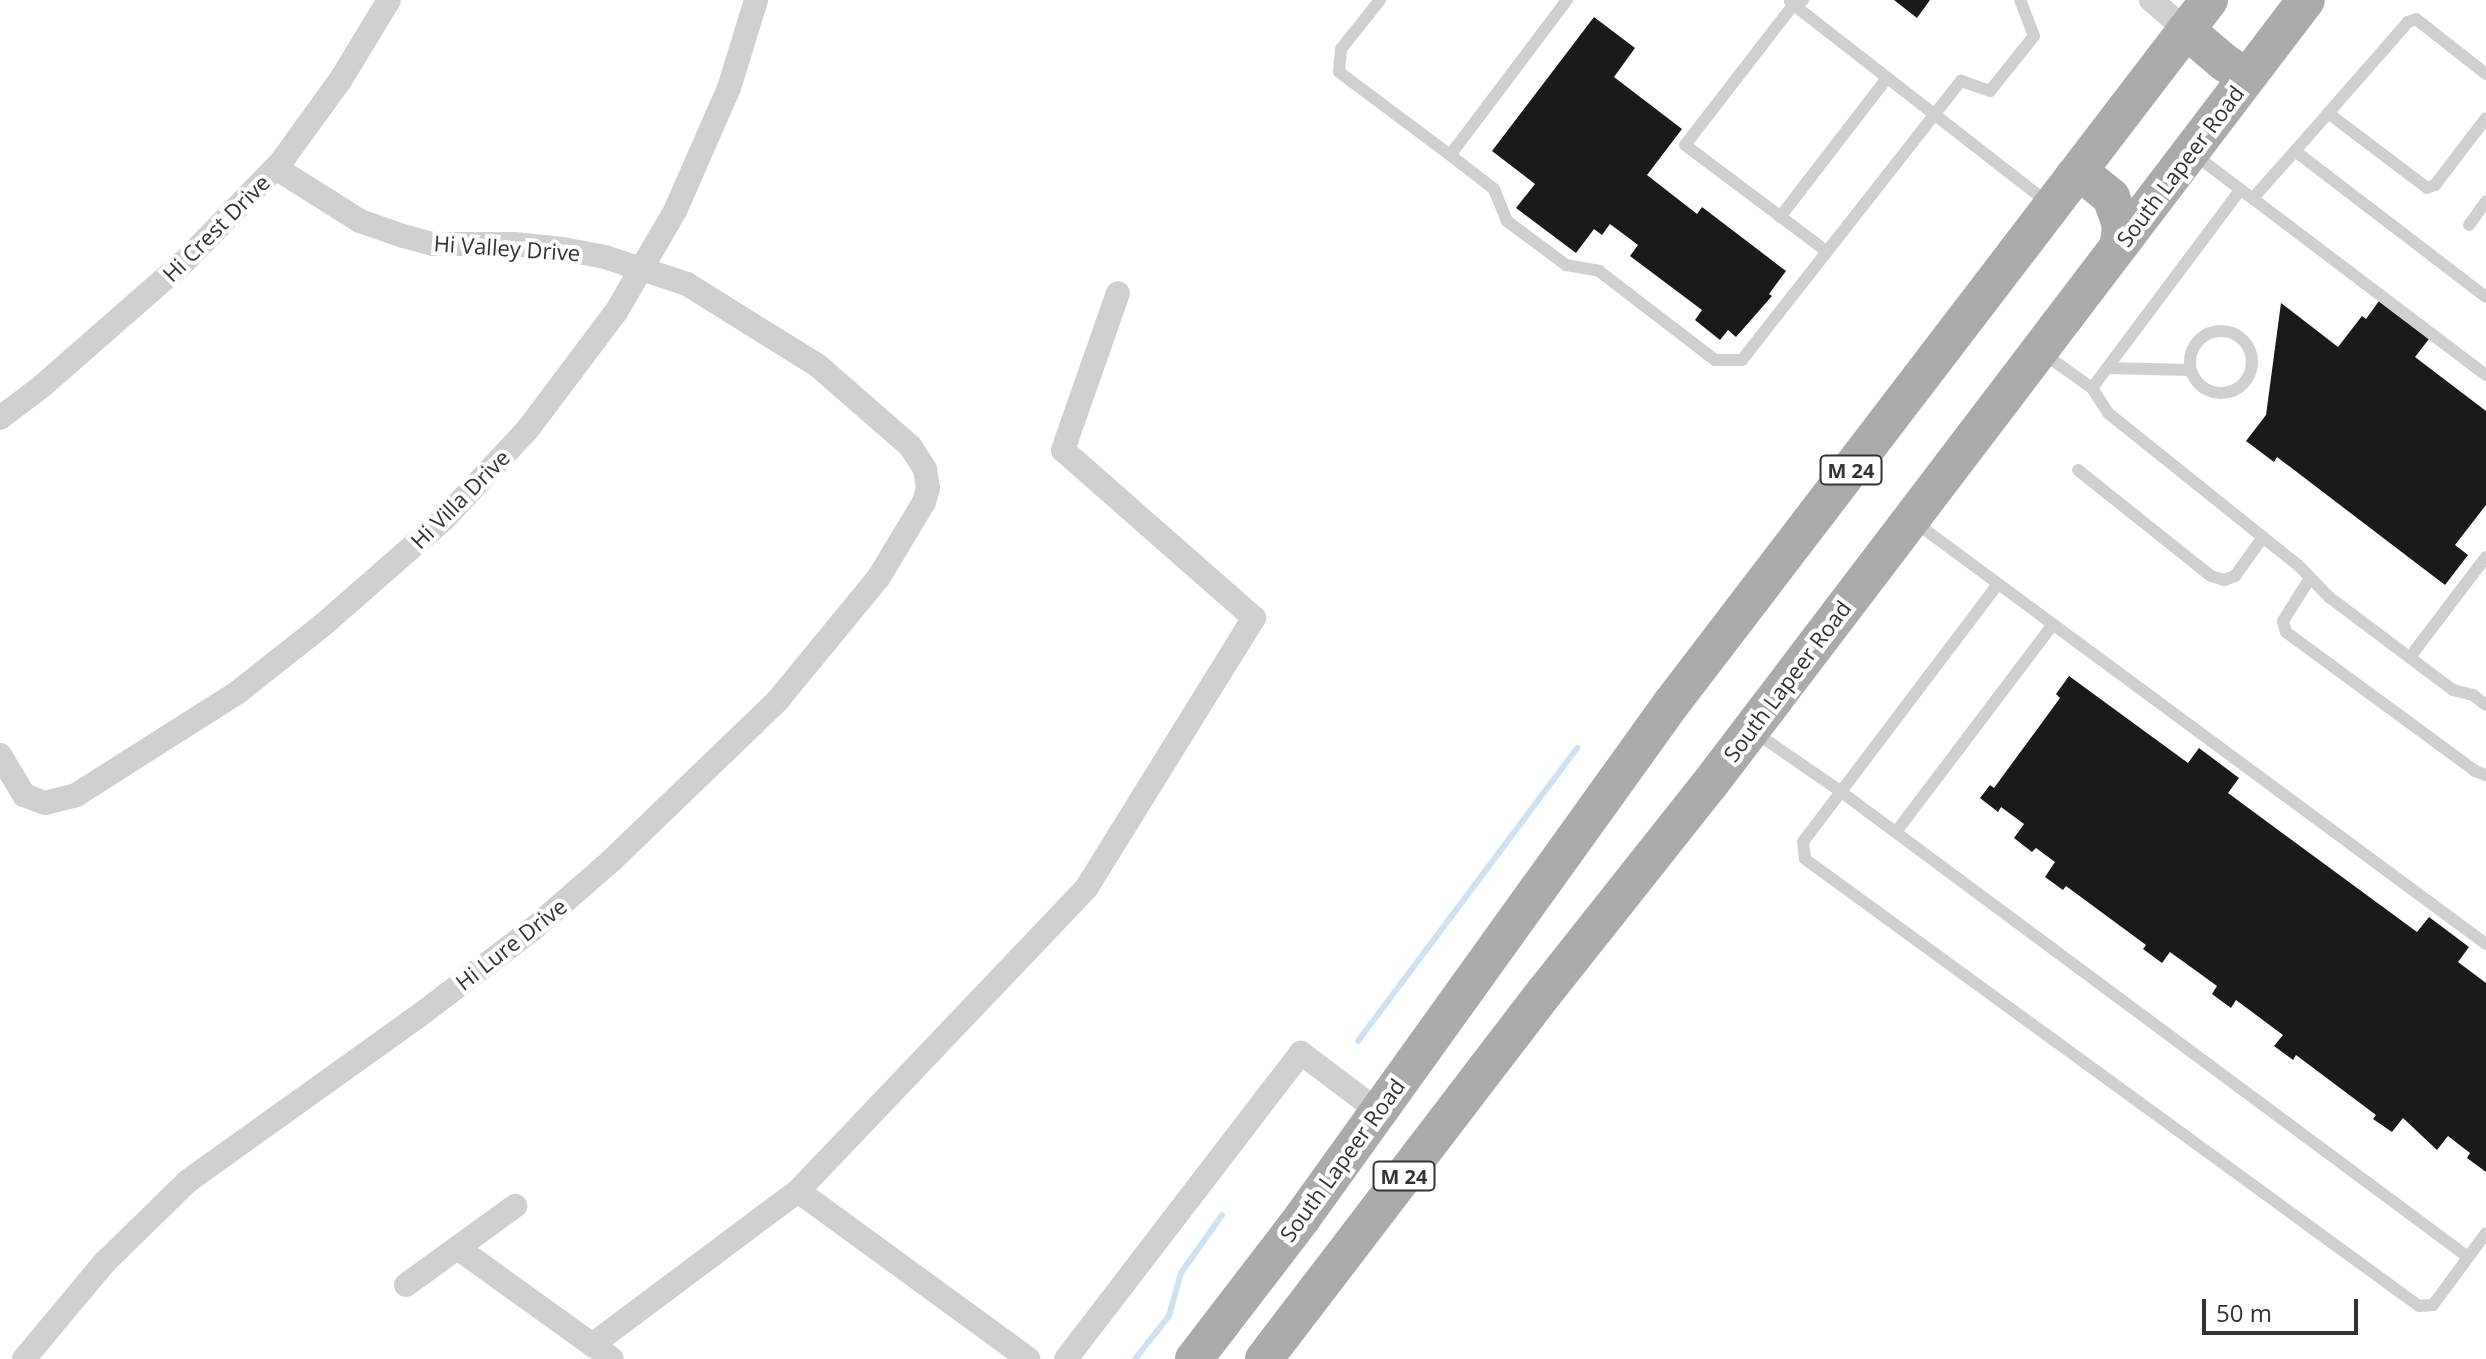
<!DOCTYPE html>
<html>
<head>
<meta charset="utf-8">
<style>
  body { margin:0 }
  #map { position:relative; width:2486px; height:1359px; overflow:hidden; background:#fff; font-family:"Open Sans",sans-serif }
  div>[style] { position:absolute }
  .stream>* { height:6px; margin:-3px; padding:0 3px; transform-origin:3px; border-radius:3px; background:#cfe2ee }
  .building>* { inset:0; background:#1a1a1a }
  .lane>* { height:12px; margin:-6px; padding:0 6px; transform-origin:6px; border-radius:6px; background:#d0d0d0 }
  .lane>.ring { margin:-6px; padding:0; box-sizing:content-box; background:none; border:12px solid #d0d0d0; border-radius:50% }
  .street>* { height:24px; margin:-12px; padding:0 12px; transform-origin:12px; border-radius:12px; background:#d0d0d0 }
  .primary>* { height:38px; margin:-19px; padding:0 19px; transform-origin:19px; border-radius:19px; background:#ababab }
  span { translate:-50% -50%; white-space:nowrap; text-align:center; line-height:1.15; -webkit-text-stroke:8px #fff; paint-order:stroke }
  .shield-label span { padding:2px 6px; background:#fff; border:2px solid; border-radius:6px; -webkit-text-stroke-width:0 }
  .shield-label { font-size:20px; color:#333; font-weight:700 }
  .street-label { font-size:22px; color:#333 }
  .scale { position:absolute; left:2202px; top:1299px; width:156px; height:36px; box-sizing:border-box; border:4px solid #333; border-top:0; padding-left:10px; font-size:24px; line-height:28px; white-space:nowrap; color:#333; -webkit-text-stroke:6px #fff; paint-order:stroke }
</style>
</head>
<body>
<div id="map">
  <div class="stream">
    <div style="left:1358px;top:1041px;width:366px;rotate:-53.2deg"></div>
    <div style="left:1135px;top:1359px;width:55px;rotate:-51.7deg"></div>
    <div style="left:1169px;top:1316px;width:45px;rotate:-74.4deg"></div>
    <div style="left:1181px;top:1273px;width:71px;rotate:-54.7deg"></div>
  </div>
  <div class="building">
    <div style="clip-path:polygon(1894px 0,1930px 0,1917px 18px)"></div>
    <div style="clip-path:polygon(1594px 17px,1635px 48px,1614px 77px,1682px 129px,1647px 175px,1697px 214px,1702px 207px,1786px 271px,1769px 294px,1772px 296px,1736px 337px,1728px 330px,1720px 340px,1695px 320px,1702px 310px,1630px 256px,1638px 245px,1610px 224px,1602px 235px,1594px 229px,1576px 253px,1516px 208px,1535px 184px,1492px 151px)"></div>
    <div style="clip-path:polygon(2379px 301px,2429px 339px,2415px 357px,2486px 411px,2486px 505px,2455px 545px,2468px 555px,2445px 585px,2277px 457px,2274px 462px,2246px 441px,2266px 415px,2281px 303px,2338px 347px,2362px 316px,2366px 319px)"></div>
    <div style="clip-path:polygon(2069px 676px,2188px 763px,2199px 748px,2239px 778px,2228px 793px,2417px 932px,2429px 917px,2469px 947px,2458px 962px,2486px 983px,2486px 1172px,2467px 1158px,2470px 1153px,2448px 1136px,2437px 1150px,2403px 1118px,2392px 1132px,2373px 1119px,2376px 1115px,2296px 1055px,2293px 1060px,2274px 1046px,2283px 1035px,2236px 1000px,2231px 1008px,2212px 994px,2217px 986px,2170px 952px,2162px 963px,2143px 949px,2146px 945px,2066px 886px,2063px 890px,2045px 877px,2055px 862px,2036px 848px,2032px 852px,2014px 838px,2024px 824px,2001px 807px,1998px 812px,1980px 798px,1990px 785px,1994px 788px,2060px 698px,2056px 694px)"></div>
  </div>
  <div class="lane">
    <div style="left:1380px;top:0;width:63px;rotate:128.5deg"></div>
    <div style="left:1341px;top:49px;width:23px;rotate:95deg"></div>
    <div style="left:1339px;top:72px;width:139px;rotate:36.8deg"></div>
    <div style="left:1567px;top:0;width:194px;rotate:127deg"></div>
    <div style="left:1450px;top:155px;width:56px;rotate:37.7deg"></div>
    <div style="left:1494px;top:189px;width:35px;rotate:68deg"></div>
    <div style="left:1507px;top:221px;width:74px;rotate:36.7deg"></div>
    <div style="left:1566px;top:265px;width:34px;rotate:10deg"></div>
    <div style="left:1599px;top:271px;width:146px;rotate:37.5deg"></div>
    <div style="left:1715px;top:360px;width:27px"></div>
    <div style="left:1742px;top:360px;width:355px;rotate:-51.9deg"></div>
    <div style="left:1961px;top:81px;width:31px;rotate:19deg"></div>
    <div style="left:1990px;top:91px;width:70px;rotate:-51.3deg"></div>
    <div style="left:2034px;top:36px;width:39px;rotate:-111deg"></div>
    <div style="left:1803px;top:0;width:10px;rotate:156deg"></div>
    <div style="left:1794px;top:4px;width:178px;rotate:127.7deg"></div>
    <div style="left:1685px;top:145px;width:176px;rotate:36.9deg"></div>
    <div style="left:1790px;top:2px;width:326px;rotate:37.9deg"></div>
    <div style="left:2486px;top:74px;width:89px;rotate:-141.8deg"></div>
    <div style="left:2416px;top:19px;width:9px;rotate:159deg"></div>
    <div style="left:2408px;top:22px;width:171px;rotate:131.2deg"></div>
    <div style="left:2295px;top:151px;width:240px;rotate:37.4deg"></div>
    <div style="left:2328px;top:113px;width:124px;rotate:37.1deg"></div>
    <div style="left:2427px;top:188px;width:9px;rotate:-21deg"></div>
    <div style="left:2435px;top:185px;width:84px;rotate:-52.7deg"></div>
    <div style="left:2195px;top:155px;width:365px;rotate:37.1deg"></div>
    <div style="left:2254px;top:197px;width:62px;rotate:-48.3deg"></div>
    <div style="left:1780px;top:217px;width:175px;rotate:-52.4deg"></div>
    <div style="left:2469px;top:225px;width:29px;rotate:-54deg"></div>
    <div class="ring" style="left:2190px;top:331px;width:50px;height:50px"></div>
    <div style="left:2044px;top:354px;width:59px;rotate:35.3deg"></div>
    <div style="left:2092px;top:388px;width:30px;rotate:57deg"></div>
    <div style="left:2108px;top:413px;width:243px;rotate:38.7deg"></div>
    <div style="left:2298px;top:565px;width:45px;rotate:45.9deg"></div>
    <div style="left:2329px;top:597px;width:155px;rotate:36.9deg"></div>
    <div style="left:2453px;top:690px;width:21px;rotate:14deg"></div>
    <div style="left:2473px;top:695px;width:16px;rotate:38deg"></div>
    <div style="left:2107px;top:368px;width:83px;rotate:1.4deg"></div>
    <div style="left:2092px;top:388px;width:247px;rotate:-53.2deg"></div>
    <div style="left:2078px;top:470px;width:170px;rotate:38.6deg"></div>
    <div style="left:2211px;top:576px;width:14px;rotate:17deg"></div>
    <div style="left:2224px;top:580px;width:12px;rotate:-20deg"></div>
    <div style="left:2235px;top:576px;width:48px;rotate:-54.3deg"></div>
    <div style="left:1916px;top:523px;width:709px;rotate:36.45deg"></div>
    <div style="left:2310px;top:578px;width:51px;rotate:122.1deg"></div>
    <div style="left:2283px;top:621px;width:11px;rotate:75deg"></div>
    <div style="left:2286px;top:632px;width:235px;rotate:36.3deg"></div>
    <div style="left:2475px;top:771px;width:12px;rotate:20deg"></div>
    <div style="left:1998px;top:584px;width:323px;rotate:127.1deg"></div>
    <div style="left:1803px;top:842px;width:17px;rotate:83deg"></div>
    <div style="left:1805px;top:859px;width:759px;rotate:36.06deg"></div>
    <div style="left:2419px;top:1306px;width:14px;rotate:-4deg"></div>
    <div style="left:2433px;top:1305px;width:89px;rotate:-53.6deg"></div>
    <div style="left:2410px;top:657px;width:126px;rotate:-52.8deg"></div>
    <div style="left:1756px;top:733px;width:102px;rotate:34.6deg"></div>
    <div style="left:1840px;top:791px;width:782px;rotate:36.58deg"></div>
    <div style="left:1896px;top:832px;width:258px;rotate:-52.9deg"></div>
  </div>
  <div class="street">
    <div style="left:2151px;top:0;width:46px;rotate:40.6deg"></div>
    <div style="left:0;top:418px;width:51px;rotate:-37.1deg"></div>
    <div style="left:41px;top:387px;width:191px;rotate:-41.2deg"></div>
    <div style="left:185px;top:261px;width:138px;rotate:-45.9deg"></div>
    <div style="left:281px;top:162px;width:102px;rotate:-54.1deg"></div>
    <div style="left:341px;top:79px;width:92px;rotate:-58.7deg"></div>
    <div style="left:0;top:755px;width:47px;rotate:59deg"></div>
    <div style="left:24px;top:795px;width:22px;rotate:21deg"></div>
    <div style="left:45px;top:803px;width:32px;rotate:-14deg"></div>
    <div style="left:76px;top:795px;width:192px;rotate:-32.4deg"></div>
    <div style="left:238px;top:692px;width:110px;rotate:-38.3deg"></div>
    <div style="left:324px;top:624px;width:159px;rotate:-41.2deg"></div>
    <div style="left:444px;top:519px;width:123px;rotate:-47deg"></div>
    <div style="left:528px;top:429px;width:146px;rotate:-53.1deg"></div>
    <div style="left:616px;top:312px;width:117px;rotate:-59.7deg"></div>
    <div style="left:675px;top:211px;width:134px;rotate:-66.3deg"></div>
    <div style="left:729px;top:88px;width:92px;rotate:-72.9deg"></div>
    <div style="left:798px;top:1191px;width:285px;rotate:36.1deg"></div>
    <div style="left:459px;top:1249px;width:188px;rotate:35.7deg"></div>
    <div style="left:406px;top:1285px;width:135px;rotate:-35.9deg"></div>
    <div style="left:592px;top:1345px;width:257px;rotate:-36.8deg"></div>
    <div style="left:798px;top:1191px;width:419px;rotate:-46.4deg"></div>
    <div style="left:1087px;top:887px;width:317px;rotate:-58.2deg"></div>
    <div style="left:1254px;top:618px;width:254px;rotate:-138.7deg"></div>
    <div style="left:1063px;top:450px;width:166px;rotate:-70.7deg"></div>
    <div style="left:24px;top:1359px;width:125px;rotate:-50.2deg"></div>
    <div style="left:104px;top:1263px;width:117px;rotate:-44.3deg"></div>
    <div style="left:188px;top:1181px;width:280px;rotate:-35.6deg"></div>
    <div style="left:416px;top:1018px;width:147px;rotate:-37.3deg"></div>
    <div style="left:533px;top:929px;width:105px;rotate:-41.1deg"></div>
    <div style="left:612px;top:860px;width:231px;rotate:-43.9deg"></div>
    <div style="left:778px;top:700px;width:159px;rotate:-50.6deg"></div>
    <div style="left:879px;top:577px;width:87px;rotate:-59deg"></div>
    <div style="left:924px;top:502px;width:15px;rotate:-74deg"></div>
    <div style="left:928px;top:488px;width:19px;rotate:-99deg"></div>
    <div style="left:925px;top:469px;width:27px;rotate:-123deg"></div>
    <div style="left:910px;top:446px;width:123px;rotate:-138.9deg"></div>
    <div style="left:817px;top:365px;width:153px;rotate:-148.1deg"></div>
    <div style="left:687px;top:284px;width:86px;rotate:-161.8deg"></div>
    <div style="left:605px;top:257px;width:43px;rotate:-169.2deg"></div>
    <div style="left:563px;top:249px;width:49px;rotate:-174.2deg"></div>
    <div style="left:514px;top:244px;width:81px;rotate:180deg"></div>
    <div style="left:433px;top:244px;width:31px;rotate:-165deg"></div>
    <div style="left:403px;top:236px;width:46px;rotate:-160.8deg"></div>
    <div style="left:360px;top:221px;width:99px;rotate:-147.8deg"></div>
    <div style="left:1066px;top:1359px;width:386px;rotate:-52.5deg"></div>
    <div style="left:1301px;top:1053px;width:96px;rotate:37deg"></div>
  </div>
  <div class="primary">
    <div style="left:2186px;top:30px;width:51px;rotate:40.2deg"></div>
    <div style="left:2225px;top:63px;width:26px;rotate:32deg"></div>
    <div style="left:2074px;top:176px;width:16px;rotate:14deg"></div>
    <div style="left:2090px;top:180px;width:27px;rotate:39deg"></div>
    <div style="left:2111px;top:197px;width:30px;rotate:70deg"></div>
    <div style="left:2121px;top:225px;width:20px;rotate:96deg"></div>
    <div style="left:1194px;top:1359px;width:178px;rotate:-52.5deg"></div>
    <div style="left:1302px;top:1218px;width:633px;rotate:-54.33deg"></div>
    <div style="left:1671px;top:704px;width:886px;rotate:-52.61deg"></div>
    <div style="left:1264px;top:1359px;width:461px;rotate:-52.6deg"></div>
    <div style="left:1544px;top:993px;width:265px;rotate:-51.6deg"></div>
    <div style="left:1709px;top:785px;width:986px;rotate:-52.75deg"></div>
  </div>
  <div class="shield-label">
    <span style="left:1851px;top:470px">M 24</span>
    <span style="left:1404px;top:1176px">M 24</span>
  </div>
  <div class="street-label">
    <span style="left:2180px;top:166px;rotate:-53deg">South Lapeer Road</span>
    <span style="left:216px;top:228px;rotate:-45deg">Hi Crest Drive</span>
    <span style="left:507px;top:248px;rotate:4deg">Hi Valley Drive</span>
    <span style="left:460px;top:499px;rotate:-45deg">Hi Villa Drive</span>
    <span style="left:1787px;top:681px;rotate:-53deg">South Lapeer Road</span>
    <span style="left:511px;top:944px;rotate:-38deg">Hi Lure Drive</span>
    <span style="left:1342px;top:1160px;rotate:-54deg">South Lapeer Road</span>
  </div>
  <div class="scale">50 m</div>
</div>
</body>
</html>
